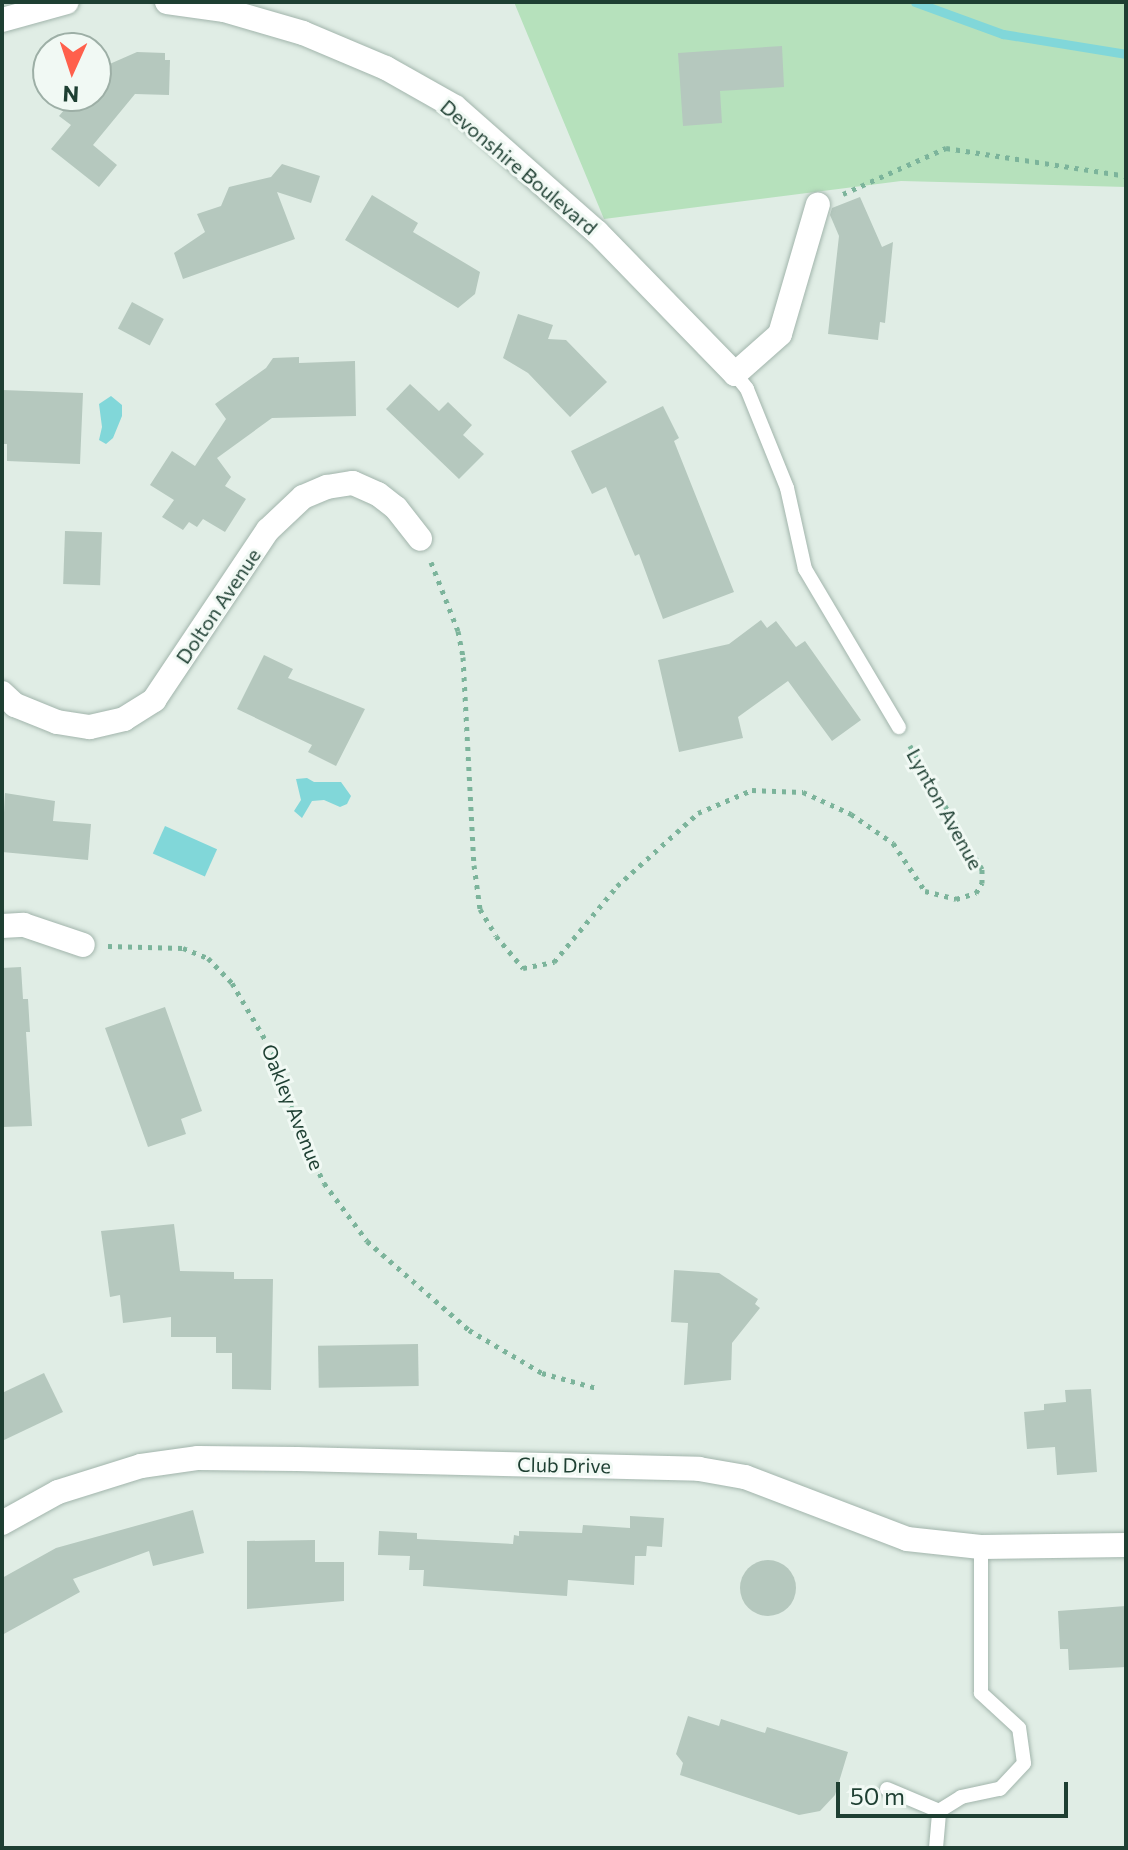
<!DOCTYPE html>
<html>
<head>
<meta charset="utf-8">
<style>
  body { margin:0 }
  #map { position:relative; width:1128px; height:1850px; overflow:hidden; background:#e0ede5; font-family:Commissioner,sans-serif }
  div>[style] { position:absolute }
  .green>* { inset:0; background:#b6e1bc }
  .water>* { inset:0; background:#81d7d9; transform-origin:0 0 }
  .stream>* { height:9px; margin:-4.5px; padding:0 4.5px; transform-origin:4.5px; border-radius:4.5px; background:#81d7d9 }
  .building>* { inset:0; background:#b5c8be; transform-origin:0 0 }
  .round { border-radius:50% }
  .path>* { height:5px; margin-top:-2.5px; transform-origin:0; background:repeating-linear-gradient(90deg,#7cb49b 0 4px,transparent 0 10px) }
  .roads { filter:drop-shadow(0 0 2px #a2b5ac) drop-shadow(0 0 2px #a2b5ac) }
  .service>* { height:14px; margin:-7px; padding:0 7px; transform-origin:7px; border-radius:7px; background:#fff }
  .minor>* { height:24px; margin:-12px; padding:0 12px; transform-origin:12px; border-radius:12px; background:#fff }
  .tertiary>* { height:24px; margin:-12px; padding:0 12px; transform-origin:12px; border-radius:12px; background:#fff }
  span { translate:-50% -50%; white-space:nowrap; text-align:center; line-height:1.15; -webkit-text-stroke:6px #f1f9f4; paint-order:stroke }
  .street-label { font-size:20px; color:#1e3f32 }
  .frame { position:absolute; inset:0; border:4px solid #1e3f32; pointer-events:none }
  .north { position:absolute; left:32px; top:32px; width:80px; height:80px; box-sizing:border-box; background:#f1f9f4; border:2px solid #9dafa6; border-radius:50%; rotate:183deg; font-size:22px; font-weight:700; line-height:32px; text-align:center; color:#1e3f32 }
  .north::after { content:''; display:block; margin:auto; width:28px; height:36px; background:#ff604c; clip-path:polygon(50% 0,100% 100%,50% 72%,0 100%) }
  .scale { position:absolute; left:836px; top:1782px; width:232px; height:36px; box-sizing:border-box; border:4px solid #1e3f32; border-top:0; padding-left:10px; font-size:24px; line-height:28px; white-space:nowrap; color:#1e3f32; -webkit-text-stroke:6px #f1f9f4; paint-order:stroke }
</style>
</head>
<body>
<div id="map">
  <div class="green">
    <div style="clip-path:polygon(514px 2px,1126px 2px,1126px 187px,901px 181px,604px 219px)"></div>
  </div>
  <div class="water">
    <div style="clip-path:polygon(111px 396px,122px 405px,122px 416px,113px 438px,106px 444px,99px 440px,102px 427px,99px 404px)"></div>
    <div style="clip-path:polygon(307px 778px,314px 782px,341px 782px,351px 796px,347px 804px,340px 807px,324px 800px,312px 801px,302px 818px,294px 811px,301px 800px,296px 779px)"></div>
    <div style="left:165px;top:826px;width:57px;height:30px;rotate:24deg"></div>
  </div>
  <div class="stream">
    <div style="left:915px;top:2px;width:94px;rotate:20deg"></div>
    <div style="left:1003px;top:34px;width:125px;rotate:9.2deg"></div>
  </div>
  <div class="building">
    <div style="clip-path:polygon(782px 46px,784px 87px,720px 91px,722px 123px,683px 126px,678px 53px)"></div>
    <div style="clip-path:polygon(137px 52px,165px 53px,165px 60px,170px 60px,169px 95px,135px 94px,93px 145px,117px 165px,99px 187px,51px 149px,71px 125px,59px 116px,76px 96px,96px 96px,96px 70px)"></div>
    <div style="clip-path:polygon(282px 164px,320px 176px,311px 203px,277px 192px,295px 239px,183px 279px,174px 253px,205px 232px,197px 214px,221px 206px,229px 187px,271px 177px)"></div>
    <div style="clip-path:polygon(372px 195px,418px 223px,413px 232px,480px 272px,475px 294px,458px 308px,345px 240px)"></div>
    <div style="clip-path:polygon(860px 197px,882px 247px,893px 242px,885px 323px,880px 322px,878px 340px,828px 334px,839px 236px,830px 215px,832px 208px)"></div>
    <div style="left:132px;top:302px;width:36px;height:30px;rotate:28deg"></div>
    <div style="clip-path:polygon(518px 314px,553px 325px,548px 339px,566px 340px,607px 382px,570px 417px,528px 373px,503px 358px)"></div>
    <div style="clip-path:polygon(299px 357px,299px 363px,355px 361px,356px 416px,272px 418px,217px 458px,231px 477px,225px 486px,246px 499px,225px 532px,203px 519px,197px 527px,189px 522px,183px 530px,162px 517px,174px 500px,150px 485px,172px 451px,195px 466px,226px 419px,215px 404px,266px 368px,273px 358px)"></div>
    <div style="clip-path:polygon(410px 384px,439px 411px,448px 402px,472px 425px,463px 435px,484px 454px,459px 479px,386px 409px)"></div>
    <div style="clip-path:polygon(2px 390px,83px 393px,80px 464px,7px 461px,7px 444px,2px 444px)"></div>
    <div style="clip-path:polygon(663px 406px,679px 438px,674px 441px,734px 592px,663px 619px,639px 554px,635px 556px,606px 487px,592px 494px,571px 451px)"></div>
    <div style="left:65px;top:531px;width:37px;height:53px;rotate:2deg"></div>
    <div style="clip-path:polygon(761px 620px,767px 628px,776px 621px,796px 647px,805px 641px,861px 720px,832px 741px,788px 681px,738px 717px,743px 738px,679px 752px,658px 660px,729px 644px)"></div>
    <div style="clip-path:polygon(264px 655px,293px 669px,288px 678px,365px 709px,336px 766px,308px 752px,312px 745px,237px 709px)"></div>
    <div style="clip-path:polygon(5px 793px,55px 801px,53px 821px,91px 824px,88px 860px,2px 852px)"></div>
    <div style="clip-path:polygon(21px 967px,23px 999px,28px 999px,30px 1032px,26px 1032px,32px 1126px,2px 1127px,2px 968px)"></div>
    <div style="clip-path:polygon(165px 1007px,202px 1111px,181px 1119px,186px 1134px,148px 1147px,105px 1028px)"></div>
    <div style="clip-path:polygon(174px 1224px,180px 1271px,234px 1272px,234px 1279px,273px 1279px,271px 1390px,232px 1389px,232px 1353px,216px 1353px,216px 1337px,171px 1337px,171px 1317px,123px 1323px,120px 1295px,110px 1297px,101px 1231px)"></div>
    <div style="clip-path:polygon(674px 1270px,719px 1273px,758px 1299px,755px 1304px,760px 1308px,732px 1343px,731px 1380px,684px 1385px,688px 1323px,671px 1322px)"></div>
    <div style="left:418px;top:1344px;width:42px;height:100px;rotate:89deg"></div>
    <div style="clip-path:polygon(44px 1373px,63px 1412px,2px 1441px,2px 1393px)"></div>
    <div style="clip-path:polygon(1091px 1389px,1097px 1472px,1057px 1475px,1055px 1447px,1027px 1449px,1024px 1412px,1044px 1410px,1044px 1404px,1066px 1402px,1065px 1390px)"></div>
    <div style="clip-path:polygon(193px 1510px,204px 1553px,153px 1566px,149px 1551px,73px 1579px,80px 1592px,2px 1635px,2px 1578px,56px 1548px)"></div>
    <div style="clip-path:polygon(630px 1516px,664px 1518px,662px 1547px,647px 1546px,646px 1556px,635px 1556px,634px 1585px,568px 1580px,567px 1596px,423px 1586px,424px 1570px,409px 1570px,410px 1556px,378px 1555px,379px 1531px,417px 1533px,417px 1539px,513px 1544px,514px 1535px,519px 1536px,519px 1531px,582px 1533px,583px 1525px,630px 1528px)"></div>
    <div style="clip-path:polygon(315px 1540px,315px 1562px,344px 1562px,344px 1601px,247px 1609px,247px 1541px)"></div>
    <div class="round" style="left:740px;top:1560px;width:56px;height:56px"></div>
    <div style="clip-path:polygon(1126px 1606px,1126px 1667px,1069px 1670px,1068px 1649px,1060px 1649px,1058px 1611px)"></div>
    <div style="clip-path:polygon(688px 1716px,719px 1726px,721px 1719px,765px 1733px,767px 1727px,848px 1752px,835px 1795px,820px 1811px,799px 1815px,680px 1775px,683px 1763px,676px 1754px)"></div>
  </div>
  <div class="path">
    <div style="left:843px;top:194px;width:113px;rotate:-24.1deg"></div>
    <div style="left:946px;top:148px;width:182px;rotate:8.8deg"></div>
    <div style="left:431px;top:562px;width:74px;rotate:68.6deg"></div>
    <div style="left:458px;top:631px;width:26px;rotate:79deg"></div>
    <div style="left:463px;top:657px;width:208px;rotate:87deg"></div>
    <div style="left:474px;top:865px;width:44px;rotate:82.2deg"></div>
    <div style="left:480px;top:909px;width:31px;rotate:59deg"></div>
    <div style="left:496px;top:936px;width:42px;rotate:49.8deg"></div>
    <div style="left:523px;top:968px;width:32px;rotate:-11deg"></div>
    <div style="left:554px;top:962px;width:99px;rotate:-50.3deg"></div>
    <div style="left:617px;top:886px;width:109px;rotate:-42deg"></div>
    <div style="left:698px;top:813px;width:59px;rotate:-23.1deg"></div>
    <div style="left:752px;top:790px;width:51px;rotate:2.2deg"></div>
    <div style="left:803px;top:792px;width:53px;rotate:24.6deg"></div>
    <div style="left:851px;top:814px;width:51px;rotate:34.6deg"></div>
    <div style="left:893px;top:843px;width:58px;rotate:56.3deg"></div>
    <div style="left:925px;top:891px;width:32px;rotate:14deg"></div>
    <div style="left:956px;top:899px;width:21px;rotate:-17deg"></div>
    <div style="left:976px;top:893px;width:12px;rotate:-59deg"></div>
    <div style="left:982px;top:883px;width:14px;rotate:-90deg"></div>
    <div style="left:982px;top:869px;width:143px;rotate:-120.3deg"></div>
    <div style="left:108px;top:946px;width:75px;rotate:1.5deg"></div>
    <div style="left:183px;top:948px;width:27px;rotate:22deg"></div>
    <div style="left:208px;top:958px;width:35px;rotate:46deg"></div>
    <div style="left:232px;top:983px;width:87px;rotate:59.6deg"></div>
    <div style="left:276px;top:1058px;width:73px;rotate:72.6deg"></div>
    <div style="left:298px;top:1128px;width:61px;rotate:64.7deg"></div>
    <div style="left:324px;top:1183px;width:72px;rotate:53.4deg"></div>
    <div style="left:367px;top:1241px;width:135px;rotate:41.1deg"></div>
    <div style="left:469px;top:1330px;width:85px;rotate:30.5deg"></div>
    <div style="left:542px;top:1373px;width:57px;rotate:15.3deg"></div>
  </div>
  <div class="roads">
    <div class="service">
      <div style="left:735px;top:374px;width:19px;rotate:51deg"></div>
      <div style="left:747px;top:389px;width:107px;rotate:68deg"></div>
      <div style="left:787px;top:488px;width:83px;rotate:77.5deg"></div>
      <div style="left:805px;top:569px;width:184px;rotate:59.3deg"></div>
      <div style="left:887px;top:1789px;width:56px;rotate:22.9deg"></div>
      <div style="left:936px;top:1848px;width:37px;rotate:-85deg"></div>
      <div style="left:939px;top:1811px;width:26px;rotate:-32deg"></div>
      <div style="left:961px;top:1797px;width:40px;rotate:-12deg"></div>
      <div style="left:1000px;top:1789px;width:35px;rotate:-47deg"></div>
      <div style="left:1024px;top:1763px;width:35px;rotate:-98deg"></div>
      <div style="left:1019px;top:1728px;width:52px;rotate:-137.4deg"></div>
      <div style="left:981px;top:1693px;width:146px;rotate:-90deg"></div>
    </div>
    <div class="minor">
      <div style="left:167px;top:2px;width:58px;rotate:8deg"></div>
      <div style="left:224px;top:10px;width:82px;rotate:16.2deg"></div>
      <div style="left:303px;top:33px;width:90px;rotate:22.9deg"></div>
      <div style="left:386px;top:68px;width:79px;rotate:29.5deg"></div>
      <div style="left:455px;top:107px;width:189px;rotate:41.4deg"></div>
      <div style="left:597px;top:232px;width:198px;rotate:45.8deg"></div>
      <div style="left:735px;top:374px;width:60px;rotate:-41.6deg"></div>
      <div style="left:780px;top:334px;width:135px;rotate:-73.7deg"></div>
      <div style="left:2px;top:20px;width:67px;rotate:-15.5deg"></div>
      <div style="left:2px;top:693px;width:18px;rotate:43deg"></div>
      <div style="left:15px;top:705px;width:45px;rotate:22deg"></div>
      <div style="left:57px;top:722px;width:33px;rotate:9deg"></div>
      <div style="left:90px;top:727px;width:35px;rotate:-13deg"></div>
      <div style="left:124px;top:719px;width:36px;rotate:-32deg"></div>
      <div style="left:154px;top:700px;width:205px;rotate:-56.2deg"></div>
      <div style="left:268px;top:530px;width:48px;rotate:-43.3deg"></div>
      <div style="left:303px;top:497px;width:26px;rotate:-23deg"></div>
      <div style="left:327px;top:487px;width:26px;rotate:-9deg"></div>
      <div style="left:353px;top:483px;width:27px;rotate:24deg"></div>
      <div style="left:378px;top:494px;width:23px;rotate:38deg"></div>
      <div style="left:396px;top:508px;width:39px;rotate:52deg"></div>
      <div style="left:2px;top:926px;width:22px;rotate:-3deg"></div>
      <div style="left:24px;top:925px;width:62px;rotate:18.7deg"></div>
    </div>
    <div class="tertiary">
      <div style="left:2px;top:1523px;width:64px;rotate:-29deg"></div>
      <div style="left:58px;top:1492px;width:87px;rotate:-17.4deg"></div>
      <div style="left:141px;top:1466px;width:58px;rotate:-8deg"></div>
      <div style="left:198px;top:1458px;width:99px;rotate:0.6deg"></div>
      <div style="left:297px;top:1459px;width:402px;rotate:1.4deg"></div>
      <div style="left:699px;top:1469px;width:47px;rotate:9.9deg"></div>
      <div style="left:745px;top:1477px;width:173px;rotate:20.9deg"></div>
      <div style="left:907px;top:1539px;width:74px;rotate:6.2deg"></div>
      <div style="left:981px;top:1547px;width:145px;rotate:-0.8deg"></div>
    </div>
  </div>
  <div class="street-label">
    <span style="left:519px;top:167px;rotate:40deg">Devonshire Boulevard</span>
    <span style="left:218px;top:606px;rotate:-56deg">Dolton Avenue</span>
    <span style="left:945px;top:809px;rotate:61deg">Lynton Avenue</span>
    <span style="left:293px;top:1107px;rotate:68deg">Oakley Avenue</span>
    <span style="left:564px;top:1465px;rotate:1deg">Club Drive</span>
  </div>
  <div class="frame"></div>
  <div class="north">N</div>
  <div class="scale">50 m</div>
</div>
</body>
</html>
